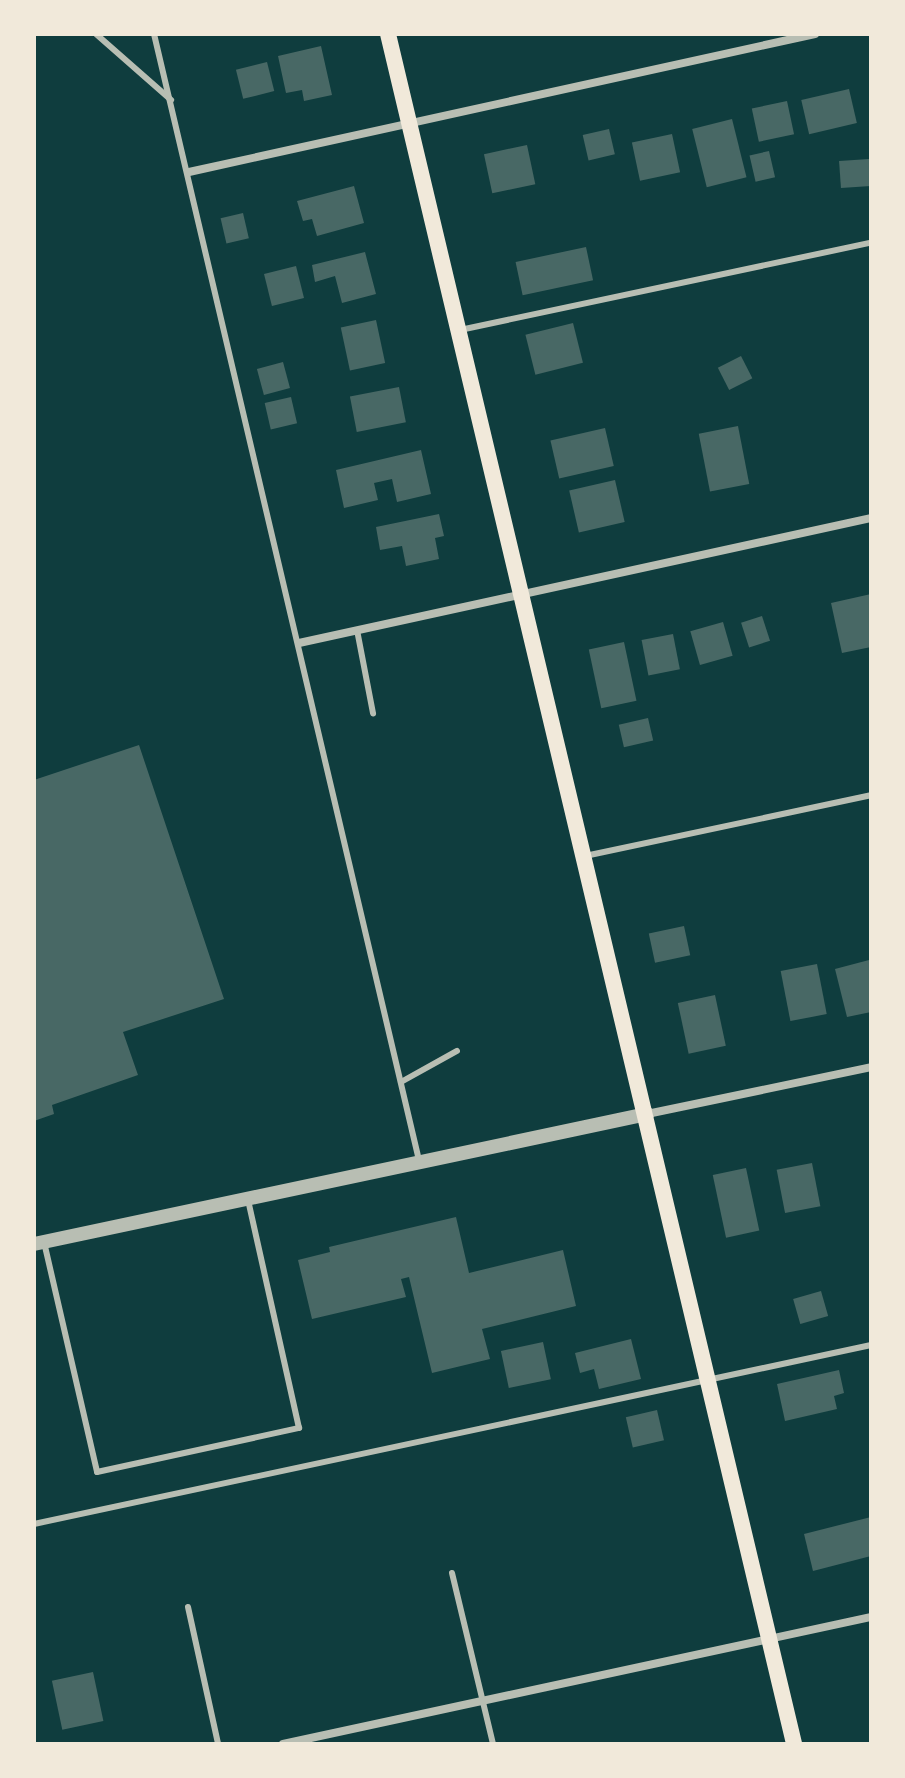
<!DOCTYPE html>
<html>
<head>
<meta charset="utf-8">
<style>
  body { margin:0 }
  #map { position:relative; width:905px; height:1778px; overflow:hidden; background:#0f3d3e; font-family:"Sofia Sans Condensed",sans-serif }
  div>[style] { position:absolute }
  .building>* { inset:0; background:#486865; transform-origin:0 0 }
  .service>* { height:6px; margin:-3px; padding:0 3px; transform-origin:3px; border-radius:3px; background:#b8beb3 }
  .minor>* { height:8px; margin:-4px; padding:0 4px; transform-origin:4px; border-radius:4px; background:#b8beb3 }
  .tertiary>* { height:14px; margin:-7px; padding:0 7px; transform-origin:7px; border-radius:7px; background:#b8beb3 }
  .secondary>* { height:16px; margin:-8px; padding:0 8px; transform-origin:8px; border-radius:8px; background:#f1e9da }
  span { translate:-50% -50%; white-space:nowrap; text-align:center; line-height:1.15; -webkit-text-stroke:6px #f1e9da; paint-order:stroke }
  .frame { position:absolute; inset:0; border:36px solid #f1e9da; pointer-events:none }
</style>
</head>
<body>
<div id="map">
  <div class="building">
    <div style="clip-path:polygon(321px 46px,332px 95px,304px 101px,302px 90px,286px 93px,278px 56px)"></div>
    <div style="left:267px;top:62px;width:30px;height:32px;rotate:76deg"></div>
    <div style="left:849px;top:89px;width:35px;height:49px;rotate:77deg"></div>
    <div style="left:787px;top:101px;width:34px;height:36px;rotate:78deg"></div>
    <div style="left:732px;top:119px;width:60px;height:41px;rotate:76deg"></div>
    <div style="left:609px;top:129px;width:26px;height:27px;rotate:77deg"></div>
    <div style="left:672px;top:134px;width:39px;height:41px;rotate:78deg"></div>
    <div style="left:527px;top:145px;width:40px;height:44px;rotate:78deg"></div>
    <div style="left:769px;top:151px;width:27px;height:20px;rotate:77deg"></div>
    <div style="left:869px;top:159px;width:27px;height:30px;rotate:86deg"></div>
    <div style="clip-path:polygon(354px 186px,364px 223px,317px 236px,312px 219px,303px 221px,297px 201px)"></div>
    <div style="left:243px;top:213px;width:26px;height:23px;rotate:77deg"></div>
    <div style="left:586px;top:247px;width:34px;height:72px;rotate:78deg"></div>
    <div style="clip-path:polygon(365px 252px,376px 294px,342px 303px,335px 276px,315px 282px,312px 265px)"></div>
    <div style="left:296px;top:266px;width:33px;height:33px;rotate:76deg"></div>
    <div style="left:376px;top:320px;width:44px;height:36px;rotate:78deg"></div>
    <div style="left:573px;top:323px;width:41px;height:49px;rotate:76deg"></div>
    <div style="left:741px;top:356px;width:25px;height:26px;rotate:63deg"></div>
    <div style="left:283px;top:362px;width:27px;height:27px;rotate:75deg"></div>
    <div style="left:399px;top:387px;width:36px;height:50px;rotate:79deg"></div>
    <div style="left:291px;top:397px;width:27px;height:27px;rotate:77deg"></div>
    <div style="left:738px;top:426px;width:59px;height:40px;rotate:79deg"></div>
    <div style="left:605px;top:428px;width:39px;height:56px;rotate:77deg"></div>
    <div style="clip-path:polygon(421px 450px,431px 494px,397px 502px,392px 479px,374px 483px,378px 500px,344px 508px,336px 470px)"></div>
    <div style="left:615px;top:480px;width:43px;height:47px;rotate:77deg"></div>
    <div style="clip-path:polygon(439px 514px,444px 536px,435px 538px,439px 559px,406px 566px,402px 546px,380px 550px,376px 527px)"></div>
    <div style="clip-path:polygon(871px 594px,871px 647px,842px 653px,831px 603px)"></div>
    <div style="left:762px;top:616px;width:26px;height:22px;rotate:72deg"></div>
    <div style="left:723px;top:622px;width:35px;height:34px;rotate:74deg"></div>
    <div style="left:673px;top:634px;width:36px;height:32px;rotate:79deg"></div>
    <div style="left:624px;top:642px;width:60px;height:36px;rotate:78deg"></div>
    <div style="left:648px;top:718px;width:23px;height:30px;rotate:77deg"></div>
    <div style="clip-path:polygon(139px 745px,224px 999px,123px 1032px,138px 1075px,52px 1105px,54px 1114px,34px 1121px,34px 780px)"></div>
    <div style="left:684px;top:926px;width:30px;height:36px;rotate:78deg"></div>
    <div style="clip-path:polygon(869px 960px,871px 1012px,847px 1017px,835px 969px)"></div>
    <div style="left:817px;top:964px;width:51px;height:37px;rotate:79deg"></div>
    <div style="left:715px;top:995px;width:52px;height:38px;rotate:78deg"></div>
    <div style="left:812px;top:1163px;width:44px;height:36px;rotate:79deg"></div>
    <div style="left:746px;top:1168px;width:64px;height:34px;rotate:78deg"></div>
    <div style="clip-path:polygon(456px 1217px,469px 1273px,563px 1250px,576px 1306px,482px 1329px,490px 1359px,432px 1373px,409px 1277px,401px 1279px,406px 1297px,312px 1319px,298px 1260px,330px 1252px,329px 1247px)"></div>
    <div style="left:821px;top:1291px;width:26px;height:29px;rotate:74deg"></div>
    <div style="clip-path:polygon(631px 1339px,641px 1379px,599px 1389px,594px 1369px,580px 1373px,575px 1353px)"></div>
    <div style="left:543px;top:1342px;width:38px;height:43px;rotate:78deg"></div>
    <div style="clip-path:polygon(839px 1370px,844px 1393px,834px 1396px,837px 1409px,785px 1421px,777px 1384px)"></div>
    <div style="left:657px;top:1410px;width:31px;height:32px;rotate:77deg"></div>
    <div style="clip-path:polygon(871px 1517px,871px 1556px,813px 1571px,804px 1534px)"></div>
    <div style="left:93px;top:1672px;width:50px;height:42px;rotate:78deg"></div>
  </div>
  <div class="service">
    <div style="left:96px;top:34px;width:100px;rotate:41.3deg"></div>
    <div style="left:154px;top:34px;width:1157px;rotate:76.76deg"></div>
    <div style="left:460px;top:330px;width:420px;rotate:-12deg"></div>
    <div style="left:357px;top:630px;width:85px;rotate:79.1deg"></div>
    <div style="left:585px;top:856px;width:292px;rotate:-12deg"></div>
    <div style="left:401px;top:1082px;width:64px;rotate:-29deg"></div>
    <div style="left:44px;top:1242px;width:236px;rotate:77deg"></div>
    <div style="left:97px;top:1472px;width:207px;rotate:-12.3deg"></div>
    <div style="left:299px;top:1428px;width:235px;rotate:-102.6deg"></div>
    <div style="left:34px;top:1524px;width:856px;rotate:-12.07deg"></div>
    <div style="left:452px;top:1573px;width:176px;rotate:76.5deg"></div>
    <div style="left:188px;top:1607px;width:140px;rotate:77.6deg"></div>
  </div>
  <div class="minor">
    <div style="left:189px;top:172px;width:641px;rotate:-12.43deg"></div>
    <div style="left:299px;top:643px;width:585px;rotate:-12.33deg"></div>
    <div style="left:647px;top:1114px;width:229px;rotate:-11.8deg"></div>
    <div style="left:283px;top:1744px;width:602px;rotate:-12.19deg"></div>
  </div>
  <div class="tertiary">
    <div style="left:34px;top:1244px;width:627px;rotate:-11.97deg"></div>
  </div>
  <div class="secondary">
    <div style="left:388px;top:34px;width:1758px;rotate:76.64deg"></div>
  </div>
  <div class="frame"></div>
</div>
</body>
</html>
